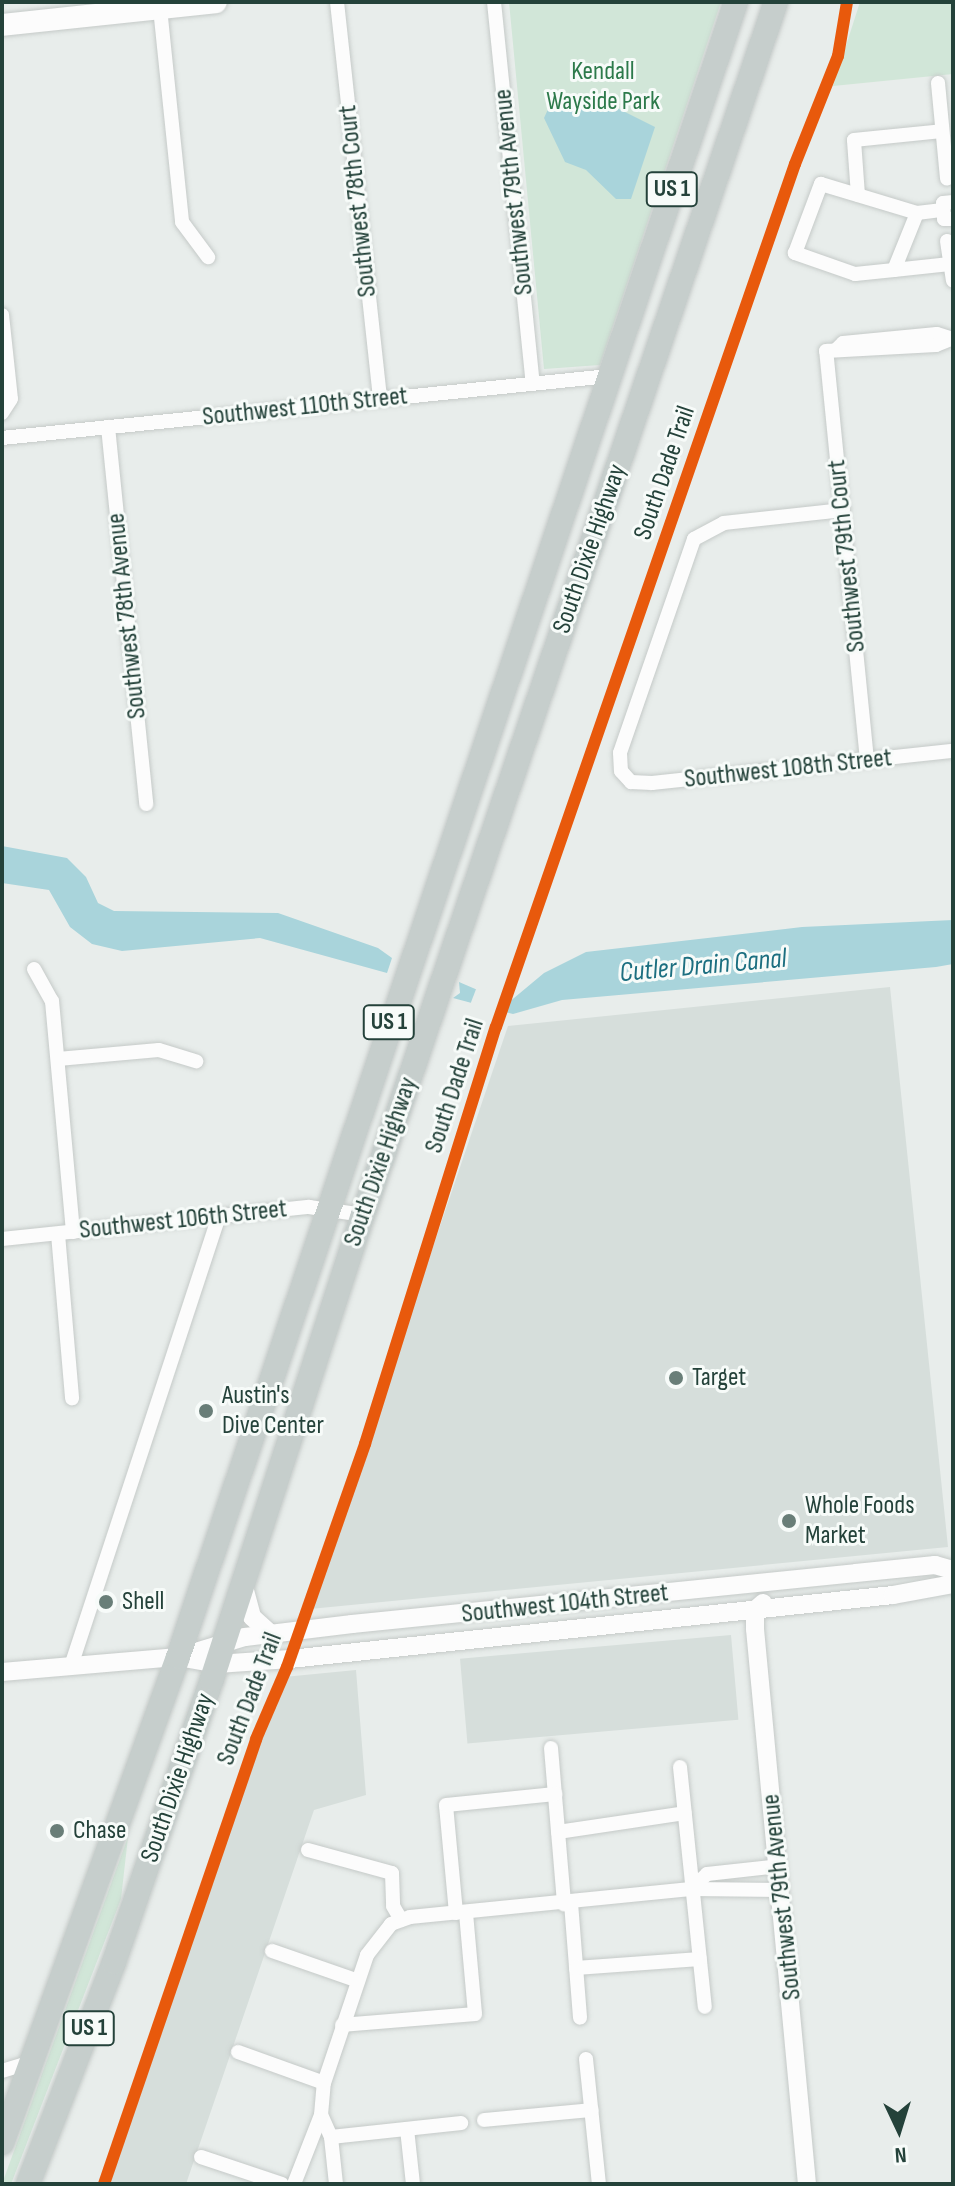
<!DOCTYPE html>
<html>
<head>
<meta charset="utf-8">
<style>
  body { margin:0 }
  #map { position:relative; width:955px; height:2186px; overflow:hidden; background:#e8edeb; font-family:"Sofia Sans Condensed",sans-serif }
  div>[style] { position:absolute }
  .built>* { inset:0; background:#d6dedb; transform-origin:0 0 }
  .green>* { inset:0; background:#d1e6d8 }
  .water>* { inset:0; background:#a9d4db }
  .pier>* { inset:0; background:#e8edeb; transform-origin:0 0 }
  .roads { filter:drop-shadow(0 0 2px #c5cac8) drop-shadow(0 0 2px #c5cac8) }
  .minor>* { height:14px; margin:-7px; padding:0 7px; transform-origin:7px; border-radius:7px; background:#fcfcfc }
  .tertiary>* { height:18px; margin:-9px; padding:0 9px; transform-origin:9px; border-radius:9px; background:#fcfcfc }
  .secondary>* { height:22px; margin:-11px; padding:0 11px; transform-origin:11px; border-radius:11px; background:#fcfcfc }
  .trunk>* { height:24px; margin:-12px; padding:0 12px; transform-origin:12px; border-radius:12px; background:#c6cecc }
  .cycleway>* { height:12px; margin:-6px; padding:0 6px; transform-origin:6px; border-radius:6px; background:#e8590c }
  .dots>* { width:22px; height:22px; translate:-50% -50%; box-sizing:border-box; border:4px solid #f7fbf9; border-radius:50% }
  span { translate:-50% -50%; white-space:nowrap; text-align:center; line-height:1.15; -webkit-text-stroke:6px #f7fbf9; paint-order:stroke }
  .shield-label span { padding:2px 6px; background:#f7fbf9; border:2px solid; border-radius:6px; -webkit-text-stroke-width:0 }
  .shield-label { font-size:24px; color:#24423a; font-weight:700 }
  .park-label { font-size:26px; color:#2d7a4b }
  .street-label { font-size:26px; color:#24423a }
  .poi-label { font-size:26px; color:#24423a }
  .left { translate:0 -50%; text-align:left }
  .water-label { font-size:28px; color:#1c6f80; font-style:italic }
  .frame { position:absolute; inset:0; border:4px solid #24423a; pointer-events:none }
  .north { position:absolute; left:859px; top:2090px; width:80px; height:80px; -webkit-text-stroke:6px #f7fbf9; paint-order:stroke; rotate:176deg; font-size:22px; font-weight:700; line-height:32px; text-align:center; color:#24423a }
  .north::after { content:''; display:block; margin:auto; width:28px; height:36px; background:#24423a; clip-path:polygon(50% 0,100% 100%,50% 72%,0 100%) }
</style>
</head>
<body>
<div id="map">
  <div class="built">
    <div style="clip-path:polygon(890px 987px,948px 1547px,310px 1609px,508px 1026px)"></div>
    <div style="left:731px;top:1635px;width:85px;height:272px;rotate:85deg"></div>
    <div style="clip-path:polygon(356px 1670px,366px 1795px,314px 1810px,186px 2184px,109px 2184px,277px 1686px,284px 1677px)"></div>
  </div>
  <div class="green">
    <div style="clip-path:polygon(509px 2px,721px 2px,600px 365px,544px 369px)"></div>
    <div style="clip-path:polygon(860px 2px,953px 2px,953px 74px,833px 86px)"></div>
    <div style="clip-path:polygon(128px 1837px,121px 1899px,11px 2184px,2px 2184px)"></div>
  </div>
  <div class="water">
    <div style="clip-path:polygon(573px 100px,607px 103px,655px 127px,631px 199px,616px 199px,586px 170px,565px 162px,544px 118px,550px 105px)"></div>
    <div style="clip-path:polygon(2px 846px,67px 858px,86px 877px,98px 903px,114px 911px,278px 913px,378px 948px,392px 958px,387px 973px,260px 938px,122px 951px,92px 944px,70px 927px,49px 890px,2px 883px)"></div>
    <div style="clip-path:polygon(953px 920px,953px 964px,936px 967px,562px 1000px,513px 1014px,453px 998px,460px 993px,459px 982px,508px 1003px,544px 973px,586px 952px,802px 927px)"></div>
  </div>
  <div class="pier">
    <div style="left:478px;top:984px;width:34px;height:24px;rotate:21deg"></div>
  </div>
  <div class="roads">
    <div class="minor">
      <div style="left:337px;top:2px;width:399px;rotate:83.8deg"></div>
      <div style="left:494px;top:2px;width:383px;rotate:84.2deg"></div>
      <div style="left:160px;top:8px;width:215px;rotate:84.1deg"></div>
      <div style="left:182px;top:222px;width:44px;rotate:53.4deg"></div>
      <div style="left:938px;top:83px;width:96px;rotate:84.6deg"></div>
      <div style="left:858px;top:195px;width:55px;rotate:-94.2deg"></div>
      <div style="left:854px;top:140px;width:88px;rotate:-5.8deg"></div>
      <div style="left:953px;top:202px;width:10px;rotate:174deg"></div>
      <div style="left:943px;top:203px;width:16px;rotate:86deg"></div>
      <div style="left:944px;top:219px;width:9px"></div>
      <div style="left:917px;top:213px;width:61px;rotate:112deg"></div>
      <div style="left:894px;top:270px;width:39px;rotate:174deg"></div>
      <div style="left:855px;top:274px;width:64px;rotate:-160.7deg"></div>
      <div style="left:795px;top:253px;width:74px;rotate:-69.4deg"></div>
      <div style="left:821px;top:184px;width:100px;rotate:16.8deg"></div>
      <div style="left:917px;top:213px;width:26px;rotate:-7deg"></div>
      <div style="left:947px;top:241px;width:40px;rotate:81.5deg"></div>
      <div style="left:894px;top:270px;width:56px;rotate:-6.1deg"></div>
      <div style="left:2px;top:315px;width:84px;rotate:83.9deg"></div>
      <div style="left:11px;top:399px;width:17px;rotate:123deg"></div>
      <div style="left:836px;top:350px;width:10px;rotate:-45deg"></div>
      <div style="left:843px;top:343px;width:94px;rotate:-5.5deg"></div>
      <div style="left:937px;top:334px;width:13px;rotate:18deg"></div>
      <div style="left:108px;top:427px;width:379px;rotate:84.2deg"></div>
      <div style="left:2px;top:438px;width:610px;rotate:-5.83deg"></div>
      <div style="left:843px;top:510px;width:120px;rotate:173.8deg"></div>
      <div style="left:724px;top:523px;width:34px;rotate:152deg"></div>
      <div style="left:694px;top:539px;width:226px;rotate:109.1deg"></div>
      <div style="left:620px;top:753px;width:18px;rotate:87deg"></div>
      <div style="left:621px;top:771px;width:15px;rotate:48deg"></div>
      <div style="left:631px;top:782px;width:21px;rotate:3deg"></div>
      <div style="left:652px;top:783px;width:303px;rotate:-6.1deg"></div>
      <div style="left:867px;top:760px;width:411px;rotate:-95.7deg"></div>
      <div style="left:826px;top:351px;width:110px;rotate:-3.1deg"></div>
      <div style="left:936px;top:345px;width:18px;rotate:-22deg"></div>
      <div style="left:34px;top:969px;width:37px;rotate:61deg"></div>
      <div style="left:52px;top:1001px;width:232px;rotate:84.8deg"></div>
      <div style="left:58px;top:1059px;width:101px;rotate:-5.1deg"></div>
      <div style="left:159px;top:1050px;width:39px;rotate:17deg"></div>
      <div style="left:58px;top:1234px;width:165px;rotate:85.1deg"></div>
      <div style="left:2px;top:1239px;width:309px;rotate:-6deg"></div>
      <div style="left:309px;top:1207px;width:55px;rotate:8.4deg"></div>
      <div style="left:71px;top:1666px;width:473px;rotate:-71.8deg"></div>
      <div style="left:551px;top:1748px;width:157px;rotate:85.2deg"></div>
      <div style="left:680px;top:1767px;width:241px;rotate:84.1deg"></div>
      <div style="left:558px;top:1832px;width:128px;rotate:-8.5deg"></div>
      <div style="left:308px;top:1850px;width:87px;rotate:15.3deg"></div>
      <div style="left:392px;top:1873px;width:33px;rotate:88deg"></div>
      <div style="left:393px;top:1906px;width:16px;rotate:60deg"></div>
      <div style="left:691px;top:1889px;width:22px;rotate:-43deg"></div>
      <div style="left:707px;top:1874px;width:72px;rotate:-6.3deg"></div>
      <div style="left:571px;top:1903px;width:115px;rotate:85.5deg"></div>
      <div style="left:456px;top:1913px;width:108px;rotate:-95.3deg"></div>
      <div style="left:446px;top:1805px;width:110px;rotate:-5.8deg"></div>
      <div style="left:272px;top:1951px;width:91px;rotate:19.2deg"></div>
      <div style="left:576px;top:1968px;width:124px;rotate:-4.2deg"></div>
      <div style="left:342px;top:2025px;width:133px;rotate:-4.7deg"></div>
      <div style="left:475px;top:2014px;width:100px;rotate:-95.1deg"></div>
      <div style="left:238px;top:2052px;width:91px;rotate:19.8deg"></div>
      <div style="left:586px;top:2059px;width:126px;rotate:84.1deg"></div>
      <div style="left:2px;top:2071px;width:31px;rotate:-17deg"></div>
      <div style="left:484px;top:2120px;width:108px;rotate:-5.3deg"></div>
      <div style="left:407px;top:2129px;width:55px;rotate:83.8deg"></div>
      <div style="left:331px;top:2137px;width:131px;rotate:-6.1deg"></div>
      <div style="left:201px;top:2157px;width:85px;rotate:18.4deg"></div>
      <div style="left:294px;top:2184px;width:74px;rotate:-68.6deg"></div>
      <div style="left:336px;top:2184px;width:47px;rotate:-96.1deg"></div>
      <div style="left:331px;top:2137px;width:24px;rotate:-114deg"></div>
      <div style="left:321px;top:2115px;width:32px;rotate:-85deg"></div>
      <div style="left:324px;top:2083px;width:135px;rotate:-71.4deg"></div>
      <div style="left:367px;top:1955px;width:39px;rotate:-52deg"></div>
      <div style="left:391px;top:1924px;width:20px;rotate:-20deg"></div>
      <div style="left:410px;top:1917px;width:282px;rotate:-5.7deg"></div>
      <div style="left:691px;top:1889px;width:90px;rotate:0.6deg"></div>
    </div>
    <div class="tertiary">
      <div style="left:243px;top:1583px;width:35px;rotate:75deg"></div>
      <div style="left:252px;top:1617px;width:25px;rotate:42deg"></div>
      <div style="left:763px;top:1603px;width:11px;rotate:139deg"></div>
      <div style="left:755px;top:1610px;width:19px;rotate:90deg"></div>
      <div style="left:755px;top:1629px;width:557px;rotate:84.65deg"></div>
      <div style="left:179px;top:1657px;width:69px;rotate:-16.9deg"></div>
      <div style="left:245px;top:1637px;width:108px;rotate:-6.9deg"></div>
      <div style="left:352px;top:1624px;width:586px;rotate:-5.78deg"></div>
      <div style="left:935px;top:1565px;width:19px;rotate:16deg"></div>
      <div style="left:2px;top:1672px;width:177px;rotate:-4.9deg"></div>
      <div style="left:178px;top:1657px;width:40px;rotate:10deg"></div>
      <div style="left:217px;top:1664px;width:73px;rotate:-3.9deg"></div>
      <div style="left:290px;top:1659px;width:606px;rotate:-6.06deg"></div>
      <div style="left:893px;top:1595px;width:61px;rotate:-10.4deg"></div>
    </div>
    <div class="secondary">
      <div style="left:2px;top:25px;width:215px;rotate:-6.1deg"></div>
    </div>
    <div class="trunk">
      <div style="left:2px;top:2143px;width:517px;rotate:-70.09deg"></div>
      <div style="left:178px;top:1657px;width:1747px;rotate:-71.37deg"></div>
      <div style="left:28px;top:2184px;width:238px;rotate:-68.8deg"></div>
      <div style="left:114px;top:1962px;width:299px;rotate:-70.9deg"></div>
      <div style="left:212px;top:1679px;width:488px;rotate:-72deg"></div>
      <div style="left:363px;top:1215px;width:1281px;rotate:-71.2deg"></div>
    </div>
  </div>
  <div class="cycleway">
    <div style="left:104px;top:2184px;width:470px;rotate:-71.1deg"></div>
    <div style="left:256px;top:1739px;width:78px;rotate:-66.7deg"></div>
    <div style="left:287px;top:1667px;width:236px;rotate:-70.7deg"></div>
    <div style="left:365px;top:1444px;width:437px;rotate:-72.6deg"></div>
    <div style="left:496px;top:1027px;width:913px;rotate:-70.89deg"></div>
    <div style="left:795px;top:164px;width:116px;rotate:-68.3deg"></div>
    <div style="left:838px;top:56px;width:55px;rotate:-80.5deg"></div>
  </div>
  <div class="dots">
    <div style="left:676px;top:1378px;background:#697e78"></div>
    <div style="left:206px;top:1411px;background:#697e78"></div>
    <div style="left:789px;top:1521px;background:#697e78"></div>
    <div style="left:106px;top:1602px;background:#697e78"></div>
    <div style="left:57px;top:1831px;background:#697e78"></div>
  </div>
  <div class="shield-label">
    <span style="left:672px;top:189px">US 1</span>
    <span style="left:389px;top:1022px">US 1</span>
    <span style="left:89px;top:2028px">US 1</span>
  </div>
  <div class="park-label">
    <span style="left:603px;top:87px">Kendall<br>Wayside Park</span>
  </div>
  <div class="street-label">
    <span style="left:514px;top:192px;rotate:-96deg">Southwest 79th Avenue</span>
    <span style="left:358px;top:201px;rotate:-96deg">Southwest 78th Court</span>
    <span style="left:305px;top:407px;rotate:-6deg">Southwest 110th Street</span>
    <span style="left:665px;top:473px;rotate:-71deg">South Dade Trail</span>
    <span style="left:590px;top:549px;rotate:-71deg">South Dixie Highway</span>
    <span style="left:847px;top:556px;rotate:-96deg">Southwest 79th Court</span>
    <span style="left:127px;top:616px;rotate:-96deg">Southwest 78th Avenue</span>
    <span style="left:788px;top:769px;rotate:-6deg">Southwest 108th Street</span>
    <span style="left:455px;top:1086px;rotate:-72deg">South Dade Trail</span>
    <span style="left:381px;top:1162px;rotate:-71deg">South Dixie Highway</span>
    <span style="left:183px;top:1220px;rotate:-6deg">Southwest 106th Street</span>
    <span style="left:565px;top:1604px;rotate:-6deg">Southwest 104th Street</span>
    <span style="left:250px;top:1699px;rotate:-69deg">South Dade Trail</span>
    <span style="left:178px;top:1778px;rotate:-71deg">South Dixie Highway</span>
    <span style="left:782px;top:1897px;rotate:-96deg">Southwest 79th Avenue</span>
  </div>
  <div class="poi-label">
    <span class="left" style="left:692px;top:1378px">Target</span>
    <span class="left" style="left:222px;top:1411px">Austin's<br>Dive Center</span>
    <span class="left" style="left:805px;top:1521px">Whole Foods<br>Market</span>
    <span class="left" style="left:122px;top:1602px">Shell</span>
    <span class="left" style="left:73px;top:1831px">Chase</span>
  </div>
  <div class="water-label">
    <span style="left:703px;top:966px;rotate:-5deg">Cutler Drain Canal</span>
  </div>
  <div class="frame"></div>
  <div class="north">N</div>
</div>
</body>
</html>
